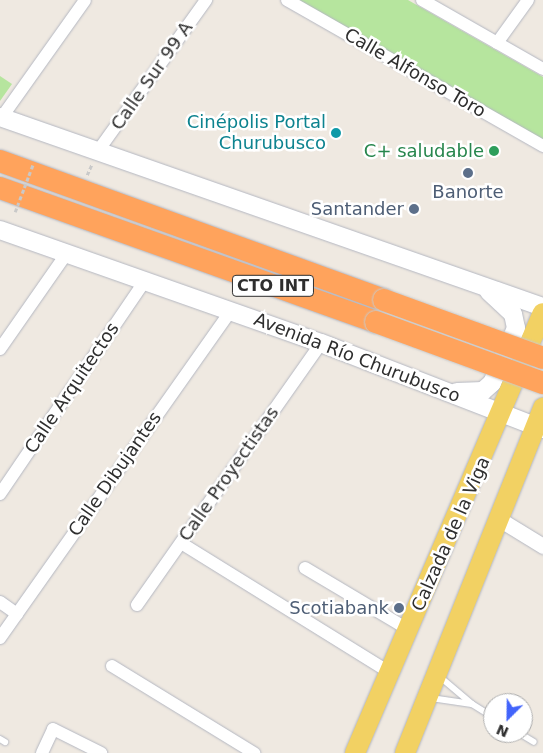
<!DOCTYPE html>
<html>
<head>
<meta charset="utf-8">
<style>
  body { margin:0 }
  #map { position:relative; width:543px; height:753px; overflow:hidden; background:#efe9e1; font-family:"DejaVu Sans",sans-serif }
  div>[style] { position:absolute }
  .green>* { inset:0; background:#b6e59e }
  .path>* { height:2.5px; margin-top:-1.25px; transform-origin:0; background:repeating-linear-gradient(90deg,#c9c9c9 0 4px,transparent 0 6.5px) }
  .roads { filter:drop-shadow(0 0 1px #b4b7c1) drop-shadow(0 0 1px #b4b7c1) }
  .service>* { height:6px; margin:-3px; padding:0 3px; transform-origin:3px; border-radius:3px; background:#fff }
  .minor>* { height:12px; margin:-6px; padding:0 6px; transform-origin:6px; border-radius:6px; background:#fff }
  .tertiary>* { height:15px; margin:-7.5px; padding:0 7.5px; transform-origin:7.5px; border-radius:7.5px; background:#fff }
  .secondary>* { height:18px; margin:-9px; padding:0 9px; transform-origin:9px; border-radius:9px; background:#fff }
  .primary>* { height:20px; margin:-10px; padding:0 10px; transform-origin:10px; border-radius:10px; background:#f2d163 }
  .motorway>* { height:22px; margin:-11px; padding:0 11px; transform-origin:11px; border-radius:11px; background:#ffa35c }
  .path-bridge>* { height:2.5px; margin-top:-1.25px; transform-origin:0; background:repeating-linear-gradient(90deg,#c9c9c9 0 4px,transparent 0 6.5px) }
  .bridges { filter:drop-shadow(0 0 1px #c9c9c9) drop-shadow(0 0 1px #c9c9c9) }
  .motorway-bridge>* { height:22px; margin:-11px; padding:0 11px; transform-origin:11px; border-radius:11px; background:#ffa35c }
  .dots>* { width:14px; height:14px; translate:-50% -50%; box-sizing:border-box; border:2px solid #fff; border-radius:50% }
  span { translate:-50% -50%; white-space:nowrap; text-align:center; line-height:1.15; -webkit-text-stroke:5px #fff; paint-order:stroke }
  .shield-label span { padding:1px 4px; background:#fff; border:1px solid; border-radius:4px; -webkit-text-stroke-width:0 }
  .shield-label { font-size:16px; color:#2e2e2e; font-weight:700 }
  .street-label { font-size:18px; color:#2e2e2e }
  .culture-label { font-size:18px; color:#0d838f }
  .right { translate:-100% -50%; text-align:right }
  .leisure-label { font-size:18px; color:#27864d }
  .service-label { font-size:18px; color:#4e5e75 }
  .north { position:absolute; left:483px; top:693px; width:50px; height:50px; box-sizing:border-box; background:#fff; border:1px solid #ababab; border-radius:50%; rotate:203deg; font-size:14px; font-weight:700; line-height:20px; text-align:center; color:#2e2e2e }
  .north::after { content:''; display:block; margin:auto; width:18px; height:22px; background:#4264fb; clip-path:polygon(50% 0,100% 100%,50% 72%,0 100%) }
</style>
</head>
<body>
<div id="map">
  <div class="green">
    <div style="clip-path:polygon(296px 0,408px 0,543px 77px,543px 141px)"></div>
    <div style="clip-path:polygon(0 76px,12px 84px,0 101px)"></div>
  </div>
  <div class="path">
    <div style="left:87px;top:175px;width:12px;rotate:-66deg"></div>
  </div>
  <div class="roads">
    <div class="service">
      <div style="left:431px;top:698px;width:41px;rotate:8.3deg"></div>
      <div style="left:472px;top:704px;width:43px;rotate:-139.7deg"></div>
      <div style="left:472px;top:704px;width:25px;rotate:32deg"></div>
      <div style="left:519px;top:733px;width:17px;rotate:31deg"></div>
      <div style="left:0;top:739px;width:6px;rotate:31deg"></div>
    </div>
    <div class="minor">
      <div style="left:287px;top:0;width:295px;rotate:29.7deg"></div>
      <div style="left:422px;top:0;width:139px;rotate:29.7deg"></div>
      <div style="left:497px;top:43px;width:53px;rotate:-54.2deg"></div>
      <div style="left:2px;top:117px;width:143px;rotate:-54.6deg"></div>
      <div style="left:98px;top:151px;width:186px;rotate:-54.4deg"></div>
      <div style="left:0;top:349px;width:117px;rotate:-55.1deg"></div>
      <div style="left:0;top:494px;width:258px;rotate:-55.8deg"></div>
      <div style="left:181px;top:543px;width:245px;rotate:31.8deg"></div>
      <div style="left:305px;top:568px;width:121px;rotate:30.8deg"></div>
      <div style="left:0;top:602px;width:21px;rotate:35deg"></div>
      <div style="left:137px;top:605px;width:320px;rotate:-54.9deg"></div>
      <div style="left:0;top:638px;width:400px;rotate:-54.8deg"></div>
      <div style="left:112px;top:666px;width:167px;rotate:31.5deg"></div>
      <div style="left:42px;top:753px;width:26px;rotate:-65deg"></div>
      <div style="left:53px;top:729px;width:54px;rotate:26.6deg"></div>
    </div>
    <div class="tertiary">
      <div style="left:499px;top:519px;width:52px;rotate:31.5deg"></div>
    </div>
    <div class="secondary">
      <div style="left:0;top:117px;width:575px;rotate:19.29deg"></div>
      <div style="left:0;top:230px;width:340px;rotate:19.4deg"></div>
      <div style="left:321px;top:343px;width:238px;rotate:21.2deg"></div>
      <div style="left:457px;top:392px;width:26px;rotate:-2deg"></div>
      <div style="left:483px;top:391px;width:12px;rotate:-42deg"></div>
      <div style="left:492px;top:383px;width:60px;rotate:-66.4deg"></div>
      <div style="left:516px;top:328px;width:14px;rotate:-102deg"></div>
      <div style="left:513px;top:314px;width:33px;rotate:-137deg"></div>
    </div>
    <div class="primary">
      <div style="left:355px;top:753px;width:478px;rotate:-66.9deg"></div>
      <div style="left:405px;top:753px;width:372px;rotate:-68.2deg"></div>
    </div>
    <div class="motorway">
      <div style="left:0;top:161px;width:408px;rotate:19.9deg"></div>
      <div style="left:0;top:188px;width:399px;rotate:19.6deg"></div>
    </div>
  </div>
  <div class="path-bridge">
    <div style="left:15px;top:212px;width:51px;rotate:-69.4deg"></div>
  </div>
  <div class="bridges">
    <div class="motorway-bridge">
      <div style="left:384px;top:300px;width:169px;rotate:20deg"></div>
      <div style="left:376px;top:322px;width:178px;rotate:20.1deg"></div>
    </div>
  </div>
  <div class="dots">
    <div style="left:336px;top:133px;background:#0f9aa8"></div>
    <div style="left:494px;top:151px;background:#2e9e5b"></div>
    <div style="left:468px;top:173px;background:#5c6f8a"></div>
    <div style="left:414px;top:209px;background:#5c6f8a"></div>
    <div style="left:399px;top:608px;background:#5c6f8a"></div>
  </div>
  <div class="shield-label">
    <span style="left:273px;top:286px">CTO INT</span>
  </div>
  <div class="street-label">
    <span style="left:415px;top:73px;rotate:30deg">Calle Alfonso Toro</span>
    <span style="left:152px;top:76px;rotate:-55deg">Calle Sur 99 A</span>
    <span style="left:357px;top:358px;rotate:21deg">Avenida Río Churubusco</span>
    <span style="left:72px;top:388px;rotate:-56deg">Calle Arquitectos</span>
    <span style="left:115px;top:474px;rotate:-55deg">Calle Dibujantes</span>
    <span style="left:229px;top:474px;rotate:-55deg">Calle Proyectistas</span>
    <span style="left:451px;top:534px;rotate:-66deg">Calzada de la Viga</span>
  </div>
  <div class="culture-label">
    <span class="right" style="left:326px;top:133px">Cinépolis Portal<br>Churubusco</span>
  </div>
  <div class="leisure-label">
    <span class="right" style="left:484px;top:151px">C+ saludable</span>
  </div>
  <div class="service-label">
    <span style="left:468px;top:192px">Banorte</span>
    <span class="right" style="left:404px;top:209px">Santander</span>
    <span class="right" style="left:389px;top:608px">Scotiabank</span>
  </div>
  <div class="north">N</div>
</div>
</body>
</html>
